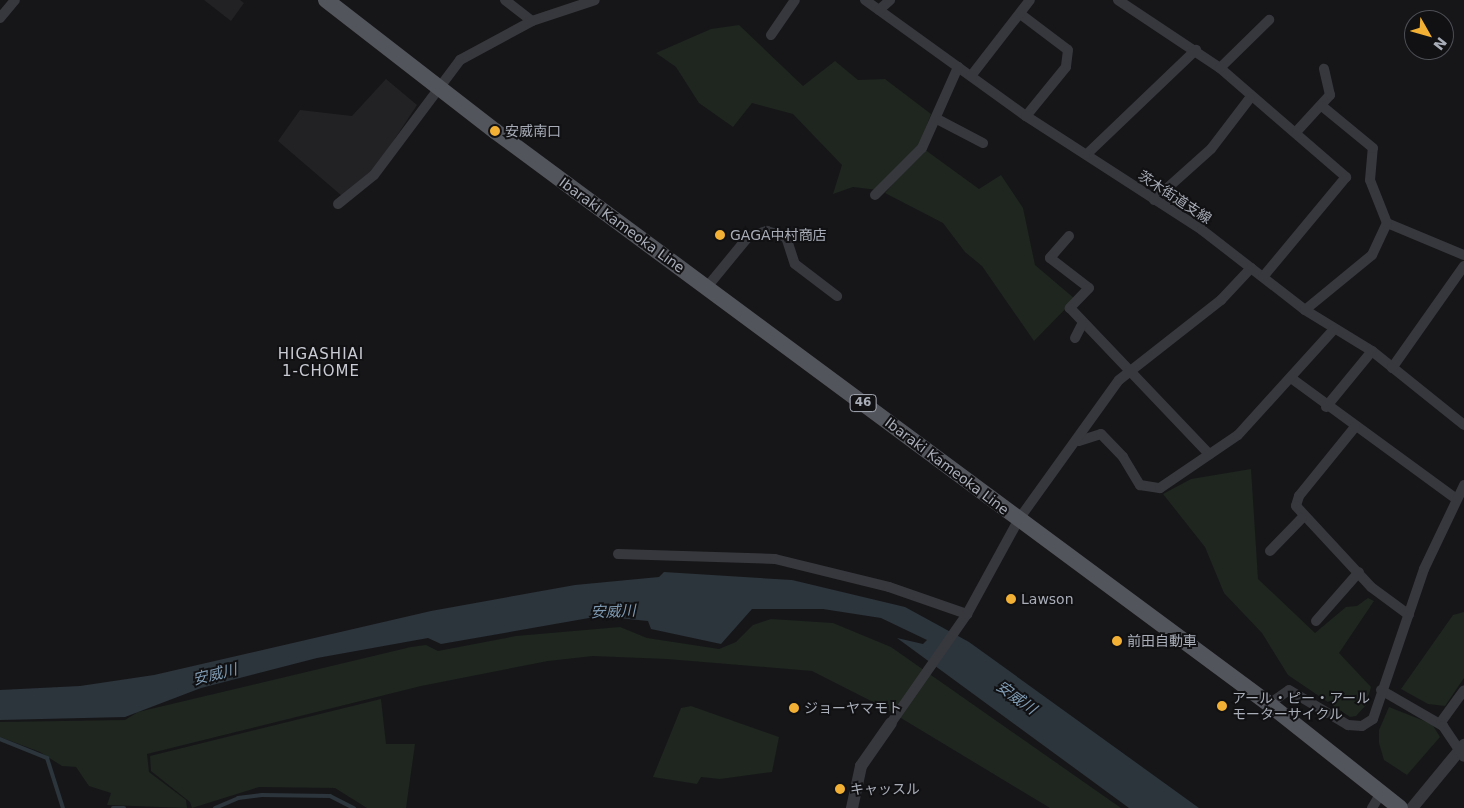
<!DOCTYPE html>
<html>
<head>
<meta charset="utf-8">
<style>
  body { margin:0 }
  #map { position:relative; width:1464px; height:808px; overflow:hidden; background:#161618; font-family:"DejaVu Sans","Noto Sans JP",sans-serif }
  div>[style] { position:absolute }
  .built>* { inset:0; background:#222225 }
  .green>* { inset:0; background:#1e261f }
  .water>* { inset:0; background:#2c353c }
  .stream>* { height:4px; margin:-2px; padding:0 2px; transform-origin:2px; border-radius:2px; background:#2c353c }
  .minor>* { height:10px; margin:-5px; padding:0 5px; transform-origin:5px; border-radius:5px; background:#37383d }
  .tertiary>* { height:12px; margin:-6px; padding:0 6px; transform-origin:6px; border-radius:6px; background:#37383d }
  .primary>* { height:16px; margin:-8px; padding:0 8px; transform-origin:8px; border-radius:8px; background:#53555c }
  .minor-bridge>* { height:10px; margin:-5px; padding:0 5px; transform-origin:5px; border-radius:5px; background:#37383d }
  .dots>* { width:14px; height:14px; translate:-50% -50%; box-sizing:border-box; border:2px solid #111113; border-radius:50% }
  span { translate:-50% -50%; white-space:nowrap; text-align:center; line-height:1.15; -webkit-text-stroke:4px #111113; paint-order:stroke }
  .shield-label span { padding:1px 4px; background:#111113; border:1px solid; border-radius:4px; -webkit-text-stroke-width:0 }
  .shield-label { font-size:12px; color:#a8adb8; font-weight:700 }
  .poi-label { font-size:14px; color:#a8adb8 }
  .left { translate:0 -50%; text-align:left }
  .street-label { font-size:14px; color:#a8adb8 }
  .neighbourhood-label { font-size:15px; color:#c9ccd4; letter-spacing:1px }
  .water-label { font-size:15px; color:#7f9bb3; font-style:italic }
  .north { position:absolute; left:1404px; top:10px; width:50px; height:50px; box-sizing:border-box; background:#111113; border:1px solid #4d4f55; border-radius:50%; rotate:128deg; font-size:14px; font-weight:700; line-height:20px; text-align:center; color:#a8adb8 }
  .north::after { content:''; display:block; margin:auto; width:18px; height:22px; background:#f2b134; clip-path:polygon(50% 0,100% 100%,50% 72%,0 100%) }
</style>
</head>
<body>
<div id="map">
  <div class="built">
    <div style="clip-path:polygon(204px 0,240px 0,244px 3px,231px 21px)"></div>
    <div style="clip-path:polygon(386px 79px,417px 105px,373px 172px,342px 196px,278px 141px,300px 110px,352px 116px)"></div>
  </div>
  <div class="green">
    <div style="clip-path:polygon(739px 25px,803px 86px,835px 61px,858px 80px,885px 79px,931px 114px,919px 146px,878px 190px,853px 187px,833px 194px,842px 165px,793px 114px,752px 103px,733px 127px,699px 103px,676px 67px,656px 53px,711px 29px)"></div>
    <div style="clip-path:polygon(924px 149px,979px 189px,1001px 175px,1023px 208px,1035px 265px,1075px 299px,1034px 341px,982px 266px,965px 252px,943px 223px,885px 193px)"></div>
    <div style="clip-path:polygon(1251px 469px,1258px 579px,1315px 633px,1346px 607px,1357px 606px,1368px 598px,1374px 601px,1339px 653px,1371px 687px,1366px 705px,1356px 716px,1350px 717px,1288px 675px,1262px 633px,1224px 593px,1205px 547px,1163px 494px,1191px 479px)"></div>
    <div style="clip-path:polygon(1464px 612px,1464px 678px,1445px 706px,1428px 704px,1401px 689px,1453px 615px)"></div>
    <div style="clip-path:polygon(771px 619px,833px 623px,891px 647px,1121px 808px,1050px 808px,881px 706px,812px 671px,667px 659px,593px 656px,548px 661px,421px 686px,147px 754px,149px 772px,186px 800px,187px 808px,107px 805px,111px 793px,89px 786px,76px 767px,62px 766px,40px 752px,0 737px,0 722px,125px 720px,138px 712px,411px 647px,426px 645px,438px 651px,516px 636px,620px 627px,647px 638px,719px 649px,736px 642px,753px 625px)"></div>
    <div style="clip-path:polygon(381px 699px,386px 744px,415px 744px,406px 808px,367px 808px,335px 788px,259px 787px,192px 808px,190px 802px,151px 771px,150px 756px)"></div>
    <div style="clip-path:polygon(691px 706px,779px 737px,772px 772px,720px 779px,701px 777px,697px 784px,653px 777px,681px 708px)"></div>
    <div style="clip-path:polygon(1389px 707px,1432px 724px,1440px 737px,1407px 775px,1384px 760px,1379px 743px,1379px 730px)"></div>
  </div>
  <div class="water">
    <div style="clip-path:polygon(664px 572px,792px 580px,905px 607px,969px 642px,1199px 808px,1129px 808px,897px 638px,923px 644px,927px 640px,881px 618px,823px 609px,752px 609px,721px 644px,651px 629px,648px 621px,618px 618px,589px 618px,441px 644px,428px 638px,317px 658px,201px 688px,125px 717px,0 720px,0 690px,80px 686px,154px 675px,431px 611px,575px 585px,659px 577px)"></div>
  </div>
  <div class="stream">
    <div style="left:0;top:739px;width:51px;rotate:22deg"></div>
    <div style="left:47px;top:758px;width:52px;rotate:72.3deg"></div>
    <div style="left:113px;top:808px;width:11px"></div>
    <div style="left:215px;top:808px;width:25px;rotate:-23deg"></div>
    <div style="left:238px;top:798px;width:24px;rotate:-7deg"></div>
    <div style="left:262px;top:795px;width:68px;rotate:0.8deg"></div>
    <div style="left:330px;top:796px;width:27px;rotate:27deg"></div>
  </div>
  <div class="minor">
    <div style="left:505px;top:0;width:34px;rotate:38deg"></div>
    <div style="left:865px;top:0;width:198px;rotate:35.8deg"></div>
    <div style="left:1026px;top:116px;width:210px;rotate:32.9deg"></div>
    <div style="left:1202px;top:230px;width:130px;rotate:37.8deg"></div>
    <div style="left:1305px;top:310px;width:79px;rotate:31.5deg"></div>
    <div style="left:1372px;top:351px;width:118px;rotate:38.8deg"></div>
    <div style="left:1118px;top:0;width:123px;rotate:33.7deg"></div>
    <div style="left:1220px;top:68px;width:167px;rotate:40.9deg"></div>
    <div style="left:1346px;top:177px;width:130px;rotate:129.7deg"></div>
    <div style="left:879px;top:10px;width:15px;rotate:-42deg"></div>
    <div style="left:1023px;top:16px;width:56px;rotate:37.1deg"></div>
    <div style="left:1068px;top:50px;width:17px;rotate:97deg"></div>
    <div style="left:1066px;top:67px;width:63px;rotate:129.2deg"></div>
    <div style="left:0;top:18px;width:23px;rotate:-50deg"></div>
    <div style="left:771px;top:35px;width:42px;rotate:-55.6deg"></div>
    <div style="left:1220px;top:68px;width:69px;rotate:-44.4deg"></div>
    <div style="left:971px;top:76px;width:96px;rotate:-52.2deg"></div>
    <div style="left:937px;top:119px;width:52px;rotate:27.6deg"></div>
    <div style="left:1297px;top:131px;width:49px;rotate:-47.5deg"></div>
    <div style="left:1330px;top:95px;width:27px;rotate:-103deg"></div>
    <div style="left:1087px;top:154px;width:151px;rotate:-43.7deg"></div>
    <div style="left:875px;top:195px;width:66px;rotate:-45deg"></div>
    <div style="left:922px;top:148px;width:89px;rotate:-66deg"></div>
    <div style="left:1154px;top:200px;width:76px;rotate:-41.8deg"></div>
    <div style="left:1211px;top:149px;width:64px;rotate:-52.6deg"></div>
    <div style="left:338px;top:204px;width:46px;rotate:-38.9deg"></div>
    <div style="left:374px;top:175px;width:144px;rotate:-53.2deg"></div>
    <div style="left:460px;top:60px;width:82px;rotate:-28.4deg"></div>
    <div style="left:532px;top:21px;width:66px;rotate:-18.4deg"></div>
    <div style="left:1387px;top:223px;width:83px;rotate:22.6deg"></div>
    <div style="left:1069px;top:236px;width:29px;rotate:131deg"></div>
    <div style="left:1050px;top:258px;width:49px;rotate:37.6deg"></div>
    <div style="left:1089px;top:288px;width:28px;rotate:134deg"></div>
    <div style="left:1070px;top:308px;width:202px;rotate:46.4deg"></div>
    <div style="left:707px;top:287px;width:65px;rotate:-50.6deg"></div>
    <div style="left:748px;top:237px;width:20px;rotate:-18deg"></div>
    <div style="left:767px;top:231px;width:20px;rotate:18deg"></div>
    <div style="left:786px;top:237px;width:28px;rotate:72deg"></div>
    <div style="left:795px;top:264px;width:53px;rotate:37.3deg"></div>
    <div style="left:1305px;top:310px;width:87px;rotate:-39.4deg"></div>
    <div style="left:1372px;top:255px;width:35px;rotate:-65deg"></div>
    <div style="left:1387px;top:223px;width:46px;rotate:-111.6deg"></div>
    <div style="left:1370px;top:180px;width:32px;rotate:-85deg"></div>
    <div style="left:1373px;top:148px;width:66px;rotate:-140.5deg"></div>
    <div style="left:1075px;top:338px;width:16px;rotate:-63deg"></div>
    <div style="left:1392px;top:368px;width:125px;rotate:-54.8deg"></div>
    <div style="left:1291px;top:378px;width:203px;rotate:36.2deg"></div>
    <div style="left:1326px;top:407px;width:72px;rotate:-50.6deg"></div>
    <div style="left:1355px;top:427px;width:89px;rotate:129.1deg"></div>
    <div style="left:1299px;top:496px;width:10px;rotate:107deg"></div>
    <div style="left:1296px;top:506px;width:110px;rotate:47.2deg"></div>
    <div style="left:1371px;top:587px;width:47px;rotate:36.4deg"></div>
    <div style="left:1079px;top:441px;width:23px;rotate:-18deg"></div>
    <div style="left:1101px;top:434px;width:32px;rotate:46deg"></div>
    <div style="left:1123px;top:457px;width:33px;rotate:59deg"></div>
    <div style="left:1140px;top:485px;width:20px;rotate:9deg"></div>
    <div style="left:1160px;top:488px;width:94px;rotate:-34.2deg"></div>
    <div style="left:1238px;top:435px;width:143px;rotate:-47.8deg"></div>
    <div style="left:1270px;top:551px;width:46px;rotate:-45.9deg"></div>
    <div style="left:618px;top:554px;width:157px;rotate:1.8deg"></div>
    <div style="left:775px;top:559px;width:117px;rotate:13.8deg"></div>
    <div style="left:889px;top:587px;width:83px;rotate:19.1deg"></div>
    <div style="left:1316px;top:621px;width:65px;rotate:-48.7deg"></div>
    <div style="left:1381px;top:690px;width:72px;rotate:30.1deg"></div>
    <div style="left:1269px;top:704px;width:24px;rotate:-35deg"></div>
    <div style="left:1289px;top:690px;width:69px;rotate:30.7deg"></div>
    <div style="left:1348px;top:725px;width:14px;rotate:4deg"></div>
    <div style="left:1362px;top:726px;width:13px;rotate:-32deg"></div>
    <div style="left:1373px;top:719px;width:158px;rotate:-71.2deg"></div>
    <div style="left:1424px;top:569px;width:93px;rotate:-64.5deg"></div>
    <div style="left:1441px;top:722px;width:39px;rotate:-54deg"></div>
    <div style="left:891px;top:723px;width:133px;rotate:-55.1deg"></div>
    <div style="left:967px;top:614px;width:108px;rotate:-61.3deg"></div>
    <div style="left:1019px;top:519px;width:171px;rotate:-54.3deg"></div>
    <div style="left:1119px;top:380px;width:130px;rotate:-38.1deg"></div>
    <div style="left:1221px;top:300px;width:44px;rotate:-46.8deg"></div>
    <div style="left:1372px;top:808px;width:17px;rotate:-59deg"></div>
  </div>
  <div class="tertiary">
    <div style="left:852px;top:808px;width:43px;rotate:-77.9deg"></div>
    <div style="left:861px;top:766px;width:52px;rotate:-55.1deg"></div>
    <div style="left:1412px;top:808px;width:82px;rotate:-50.5deg"></div>
  </div>
  <div class="primary">
    <div style="left:326px;top:0;width:214px;rotate:37.8deg"></div>
    <div style="left:495px;top:131px;width:963px;rotate:36.51deg"></div>
    <div style="left:1269px;top:704px;width:167px;rotate:38.4deg"></div>
  </div>
  <div class="minor-bridge">
    <div style="left:1443px;top:726px;width:37px;rotate:56deg"></div>
  </div>
  <div class="dots">
    <div style="left:495px;top:131px;background:#f2b134"></div>
    <div style="left:720px;top:235px;background:#f2b134"></div>
    <div style="left:1011px;top:599px;background:#f2b134"></div>
    <div style="left:1117px;top:641px;background:#f2b134"></div>
    <div style="left:1222px;top:706px;background:#f2b134"></div>
    <div style="left:794px;top:708px;background:#f2b134"></div>
    <div style="left:840px;top:789px;background:#f2b134"></div>
  </div>
  <div class="shield-label">
    <span style="left:863px;top:403px">46</span>
  </div>
  <div class="poi-label">
    <span class="left" style="left:505px;top:131px">安威南口</span>
    <span class="left" style="left:730px;top:235px">GAGA中村商店</span>
    <span class="left" style="left:1021px;top:599px">Lawson</span>
    <span class="left" style="left:1127px;top:641px">前田自動車</span>
    <span class="left" style="left:1232px;top:706px">アール・ピー・アール<br>モーターサイクル</span>
    <span class="left" style="left:804px;top:708px">ジョーヤマモト</span>
    <span class="left" style="left:850px;top:789px">キャッスル</span>
  </div>
  <div class="street-label">
    <span style="left:1175px;top:197px;rotate:33deg">茨木街道支線</span>
    <span style="left:622px;top:225px;rotate:36deg">Ibaraki Kameoka Line</span>
    <span style="left:947px;top:466px;rotate:37deg">Ibaraki Kameoka Line</span>
  </div>
  <div class="neighbourhood-label">
    <span style="left:321px;top:363px">HIGASHIAI<br>1-CHOME</span>
  </div>
  <div class="water-label">
    <span style="left:613px;top:612px;rotate:-2deg">安威川</span>
    <span style="left:215px;top:675px;rotate:-14deg">安威川</span>
    <span style="left:1016px;top:698px;rotate:36deg">安威川</span>
  </div>
  <div class="north">N</div>
</div>
</body>
</html>
